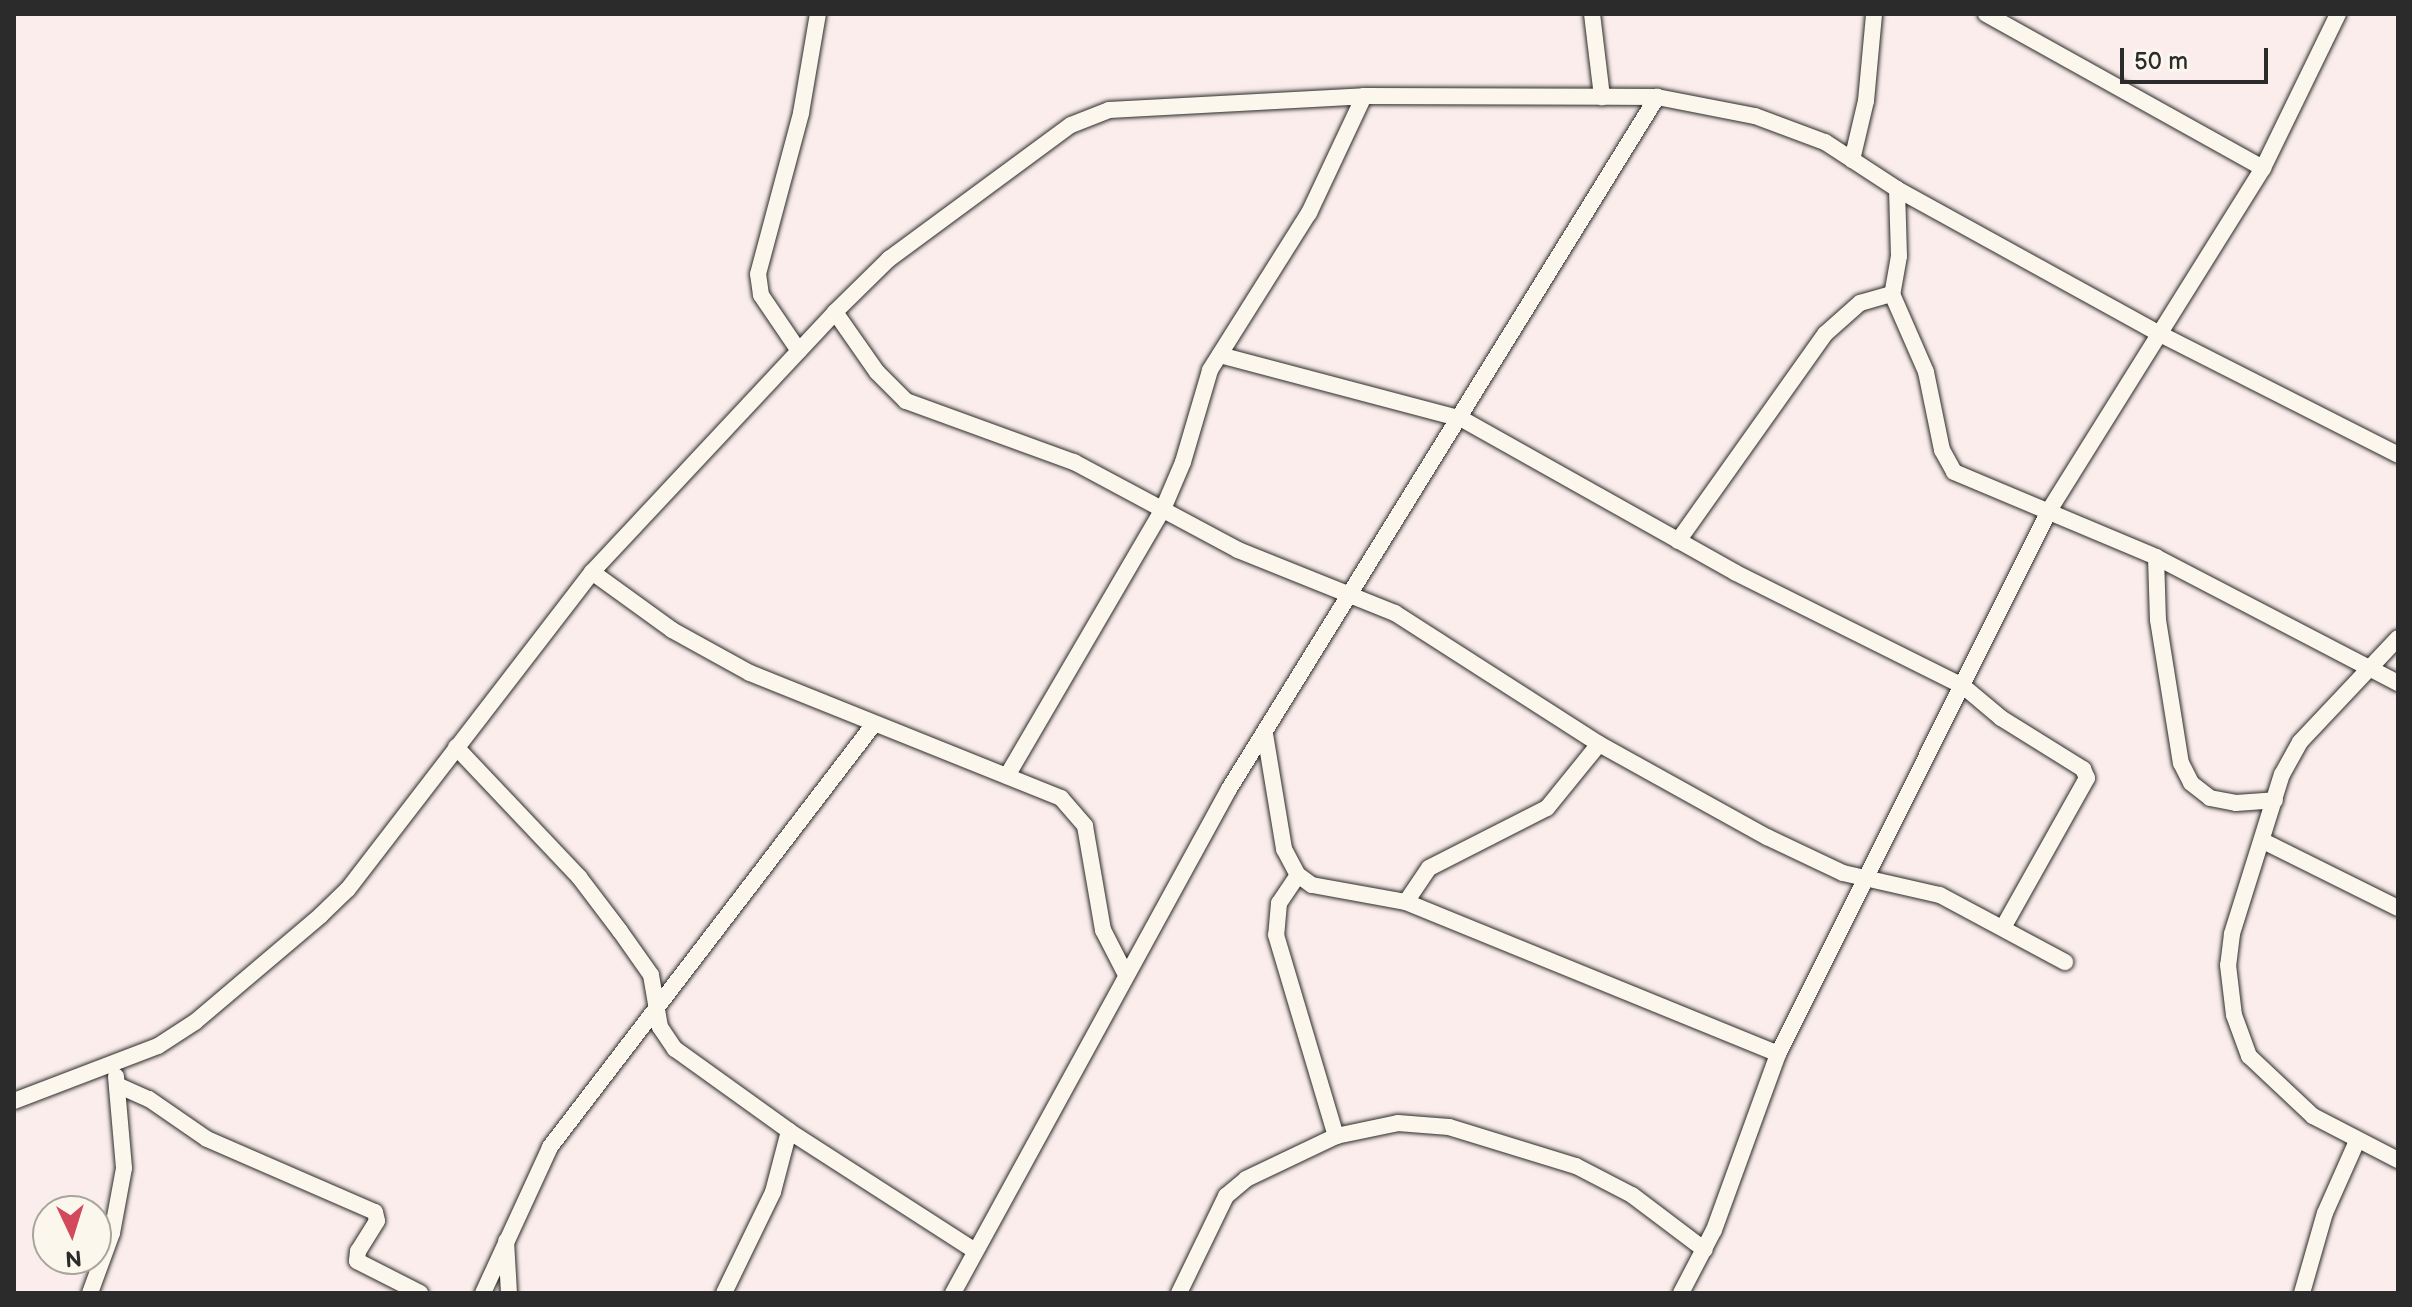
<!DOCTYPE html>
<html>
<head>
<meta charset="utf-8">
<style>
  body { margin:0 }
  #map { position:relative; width:2412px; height:1307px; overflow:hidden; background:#faedeb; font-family:"Balsamiq Sans",sans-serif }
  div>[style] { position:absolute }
  .roads { filter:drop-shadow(0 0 2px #2b2b2b) drop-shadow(0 0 2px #2b2b2b) }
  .minor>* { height:16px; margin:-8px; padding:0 8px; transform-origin:8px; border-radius:8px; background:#fbf7ec }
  span { translate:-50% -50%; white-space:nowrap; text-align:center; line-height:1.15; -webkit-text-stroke:7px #fbf7ec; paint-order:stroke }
  .frame { position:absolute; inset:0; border:16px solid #2b2b2b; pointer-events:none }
  .north { position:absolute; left:32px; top:1195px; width:80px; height:80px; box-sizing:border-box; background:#fbf7ec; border:2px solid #a8a59f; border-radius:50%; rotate:176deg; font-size:22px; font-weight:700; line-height:32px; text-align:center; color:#2b2b2b }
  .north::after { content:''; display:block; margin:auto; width:28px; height:36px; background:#d1495b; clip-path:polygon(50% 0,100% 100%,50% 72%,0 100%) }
  .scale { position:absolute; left:2120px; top:48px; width:148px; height:36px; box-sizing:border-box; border:4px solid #2b2b2b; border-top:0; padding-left:10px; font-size:24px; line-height:28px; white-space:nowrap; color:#2b2b2b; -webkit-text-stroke:6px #fbf7ec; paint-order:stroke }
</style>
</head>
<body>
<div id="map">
  <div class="roads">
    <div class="minor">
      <div style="left:1592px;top:14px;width:84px;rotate:83.1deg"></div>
      <div style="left:1986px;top:14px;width:317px;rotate:29.1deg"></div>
      <div style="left:1852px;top:160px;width:61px;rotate:-76.7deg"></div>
      <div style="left:1866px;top:101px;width:87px;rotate:-84.7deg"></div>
      <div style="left:1897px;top:189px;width:67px;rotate:88.3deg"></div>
      <div style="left:1899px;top:256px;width:39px;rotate:100deg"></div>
      <div style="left:1892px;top:294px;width:85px;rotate:66.4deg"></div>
      <div style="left:1926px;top:372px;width:80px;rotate:78.4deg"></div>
      <div style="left:1942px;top:450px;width:25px;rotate:61deg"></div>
      <div style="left:1954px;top:472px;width:219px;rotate:22.8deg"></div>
      <div style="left:2156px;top:557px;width:273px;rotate:27.5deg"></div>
      <div style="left:835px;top:312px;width:73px;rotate:55deg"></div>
      <div style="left:877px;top:372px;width:41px;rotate:45deg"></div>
      <div style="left:906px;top:401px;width:179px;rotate:20deg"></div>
      <div style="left:1074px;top:462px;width:186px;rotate:28.2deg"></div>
      <div style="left:1238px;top:550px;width:169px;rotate:21.9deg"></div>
      <div style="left:1395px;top:613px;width:242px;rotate:32.7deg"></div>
      <div style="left:1599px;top:744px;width:192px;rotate:29deg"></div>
      <div style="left:1767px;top:837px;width:84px;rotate:25.3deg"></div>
      <div style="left:1843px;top:873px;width:99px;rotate:12.8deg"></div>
      <div style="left:1940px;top:895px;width:142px;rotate:28.2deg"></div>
      <div style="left:799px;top:351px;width:68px;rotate:-124.2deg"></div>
      <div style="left:761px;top:295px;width:21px;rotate:-98deg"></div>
      <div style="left:758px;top:274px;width:167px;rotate:-75deg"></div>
      <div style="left:801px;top:113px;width:100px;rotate:-80.3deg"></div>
      <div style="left:1220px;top:355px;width:250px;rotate:14.8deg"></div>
      <div style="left:1462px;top:419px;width:314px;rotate:29.3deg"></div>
      <div style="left:1736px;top:573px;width:254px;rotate:26.5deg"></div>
      <div style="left:1963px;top:686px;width:50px;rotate:40.1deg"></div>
      <div style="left:2001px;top:718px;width:97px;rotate:31.9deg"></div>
      <div style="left:2083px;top:769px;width:10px;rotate:66deg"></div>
      <div style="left:2087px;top:778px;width:170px;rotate:119.3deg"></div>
      <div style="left:1678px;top:541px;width:254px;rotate:-54.6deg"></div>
      <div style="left:1825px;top:334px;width:47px;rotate:-41.5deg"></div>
      <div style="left:1860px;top:303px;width:33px;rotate:-16deg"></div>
      <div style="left:2156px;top:557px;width:63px;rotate:88.2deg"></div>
      <div style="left:2158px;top:620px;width:145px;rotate:80.9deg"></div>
      <div style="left:2181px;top:763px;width:22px;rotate:63deg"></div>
      <div style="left:2191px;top:783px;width:24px;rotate:38deg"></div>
      <div style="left:2210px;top:798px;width:26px;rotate:11deg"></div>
      <div style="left:2236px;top:803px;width:39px;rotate:-4deg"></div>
      <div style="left:592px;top:572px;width:99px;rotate:35.9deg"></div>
      <div style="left:672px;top:630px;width:89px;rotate:28.9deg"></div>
      <div style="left:750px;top:673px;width:335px;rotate:21.9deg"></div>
      <div style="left:1061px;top:798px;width:37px;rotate:49deg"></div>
      <div style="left:1085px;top:826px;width:106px;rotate:80.2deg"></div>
      <div style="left:1103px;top:930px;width:48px;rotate:62.9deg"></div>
      <div style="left:2398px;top:638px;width:143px;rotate:133.3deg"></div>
      <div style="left:2300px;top:742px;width:37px;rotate:119deg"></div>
      <div style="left:2282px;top:774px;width:168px;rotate:107.4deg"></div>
      <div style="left:2232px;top:934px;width:31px;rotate:97deg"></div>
      <div style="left:2228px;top:965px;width:50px;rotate:83.2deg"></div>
      <div style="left:2234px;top:1015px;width:44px;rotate:69.9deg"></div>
      <div style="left:2249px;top:1056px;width:88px;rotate:43.2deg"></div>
      <div style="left:2313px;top:1116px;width:96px;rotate:27.4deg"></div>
      <div style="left:1265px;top:734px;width:117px;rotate:80.6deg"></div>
      <div style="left:1284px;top:849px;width:30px;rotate:62deg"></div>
      <div style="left:1298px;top:875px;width:17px;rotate:36deg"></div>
      <div style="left:1312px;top:885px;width:96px;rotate:10.3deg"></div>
      <div style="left:1406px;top:902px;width:402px;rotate:22.2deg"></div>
      <div style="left:456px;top:747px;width:179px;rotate:46.6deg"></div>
      <div style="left:579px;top:877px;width:68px;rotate:52.8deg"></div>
      <div style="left:620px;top:931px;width:54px;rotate:54.8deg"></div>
      <div style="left:651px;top:975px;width:53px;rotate:80.2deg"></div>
      <div style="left:660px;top:1027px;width:27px;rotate:56deg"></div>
      <div style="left:675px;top:1049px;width:140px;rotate:35.7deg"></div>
      <div style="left:789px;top:1131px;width:220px;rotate:32.8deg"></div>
      <div style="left:1007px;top:776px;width:309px;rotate:-59.7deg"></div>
      <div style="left:1163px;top:509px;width:51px;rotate:-66.9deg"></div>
      <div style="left:1183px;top:462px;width:96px;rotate:-73.6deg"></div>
      <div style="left:1210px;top:370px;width:186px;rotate:-57.8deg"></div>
      <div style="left:1309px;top:213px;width:129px;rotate:-64.8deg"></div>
      <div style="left:2265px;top:842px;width:148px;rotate:26.4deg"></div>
      <div style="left:1298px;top:875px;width:34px;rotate:124deg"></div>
      <div style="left:1279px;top:903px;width:32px;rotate:95deg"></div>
      <div style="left:1276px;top:935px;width:210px;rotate:73.4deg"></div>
      <div style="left:1406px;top:902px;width:41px;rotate:-55.9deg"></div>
      <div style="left:1429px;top:868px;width:132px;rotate:-27deg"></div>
      <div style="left:1547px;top:808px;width:82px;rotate:-50.9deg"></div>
      <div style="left:117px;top:1085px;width:35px;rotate:24deg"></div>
      <div style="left:149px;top:1099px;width:70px;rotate:34.6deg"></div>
      <div style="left:207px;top:1139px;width:183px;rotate:23.5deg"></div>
      <div style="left:375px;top:1212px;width:9px;rotate:77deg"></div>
      <div style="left:377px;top:1221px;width:36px;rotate:122deg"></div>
      <div style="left:358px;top:1251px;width:10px;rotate:96deg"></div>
      <div style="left:357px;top:1261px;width:71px;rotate:26.9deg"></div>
      <div style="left:14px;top:1101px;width:154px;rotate:-20.9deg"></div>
      <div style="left:158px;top:1046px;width:44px;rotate:-33deg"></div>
      <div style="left:195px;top:1022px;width:165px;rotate:-40.3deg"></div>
      <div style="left:321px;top:915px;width:37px;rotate:-44deg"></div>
      <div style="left:348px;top:889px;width:400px;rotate:-52.4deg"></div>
      <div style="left:592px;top:572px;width:356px;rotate:-46.9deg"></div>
      <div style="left:835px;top:312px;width:76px;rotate:-44.5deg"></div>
      <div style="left:889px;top:259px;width:226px;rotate:-36.4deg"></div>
      <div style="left:1071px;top:125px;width:41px;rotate:-21.5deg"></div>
      <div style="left:1109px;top:110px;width:255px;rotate:-3.1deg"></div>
      <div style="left:1364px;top:96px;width:293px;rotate:0.2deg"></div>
      <div style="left:1657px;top:97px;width:100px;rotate:11deg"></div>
      <div style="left:1755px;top:116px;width:75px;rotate:20.4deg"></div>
      <div style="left:1825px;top:142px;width:86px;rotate:33.1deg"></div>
      <div style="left:1897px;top:189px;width:300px;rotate:28.9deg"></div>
      <div style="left:2160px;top:334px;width:267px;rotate:26.9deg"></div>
      <div style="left:506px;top:1241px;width:52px;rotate:86.7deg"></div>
      <div style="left:90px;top:1293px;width:64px;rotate:-69.9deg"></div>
      <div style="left:112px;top:1233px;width:66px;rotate:-79.5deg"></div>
      <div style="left:124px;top:1168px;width:92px;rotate:-95deg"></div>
      <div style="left:483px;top:1293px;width:161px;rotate:-65.3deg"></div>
      <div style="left:550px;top:1147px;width:533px;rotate:-52.55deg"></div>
      <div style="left:724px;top:1293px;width:112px;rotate:-64.1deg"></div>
      <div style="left:773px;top:1192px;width:63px;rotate:-75.3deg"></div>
      <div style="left:953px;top:1293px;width:575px;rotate:-61.29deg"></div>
      <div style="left:1229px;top:789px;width:814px;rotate:-58.26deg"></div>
      <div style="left:1179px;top:1293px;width:108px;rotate:-64.1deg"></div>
      <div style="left:1226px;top:1196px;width:26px;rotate:-40deg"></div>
      <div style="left:1246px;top:1179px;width:100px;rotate:-25.5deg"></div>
      <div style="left:1336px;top:1136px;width:63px;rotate:-11.8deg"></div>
      <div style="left:1398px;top:1123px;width:51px;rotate:4.5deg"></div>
      <div style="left:1449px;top:1127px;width:133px;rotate:17.1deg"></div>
      <div style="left:1576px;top:1166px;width:63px;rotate:27.4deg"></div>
      <div style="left:1632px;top:1195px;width:91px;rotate:37deg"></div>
      <div style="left:1681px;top:1293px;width:71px;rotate:-62.4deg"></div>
      <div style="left:1714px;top:1230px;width:187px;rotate:-70deg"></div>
      <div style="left:1778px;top:1054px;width:609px;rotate:-63.48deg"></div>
      <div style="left:2050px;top:509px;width:402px;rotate:-58deg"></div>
      <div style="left:2263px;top:168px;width:171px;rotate:-64deg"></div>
      <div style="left:2302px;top:1293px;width:83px;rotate:-74deg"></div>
      <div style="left:2325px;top:1213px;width:79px;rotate:-66deg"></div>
    </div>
  </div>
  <div class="frame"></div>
  <div class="north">N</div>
  <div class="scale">50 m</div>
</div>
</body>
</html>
